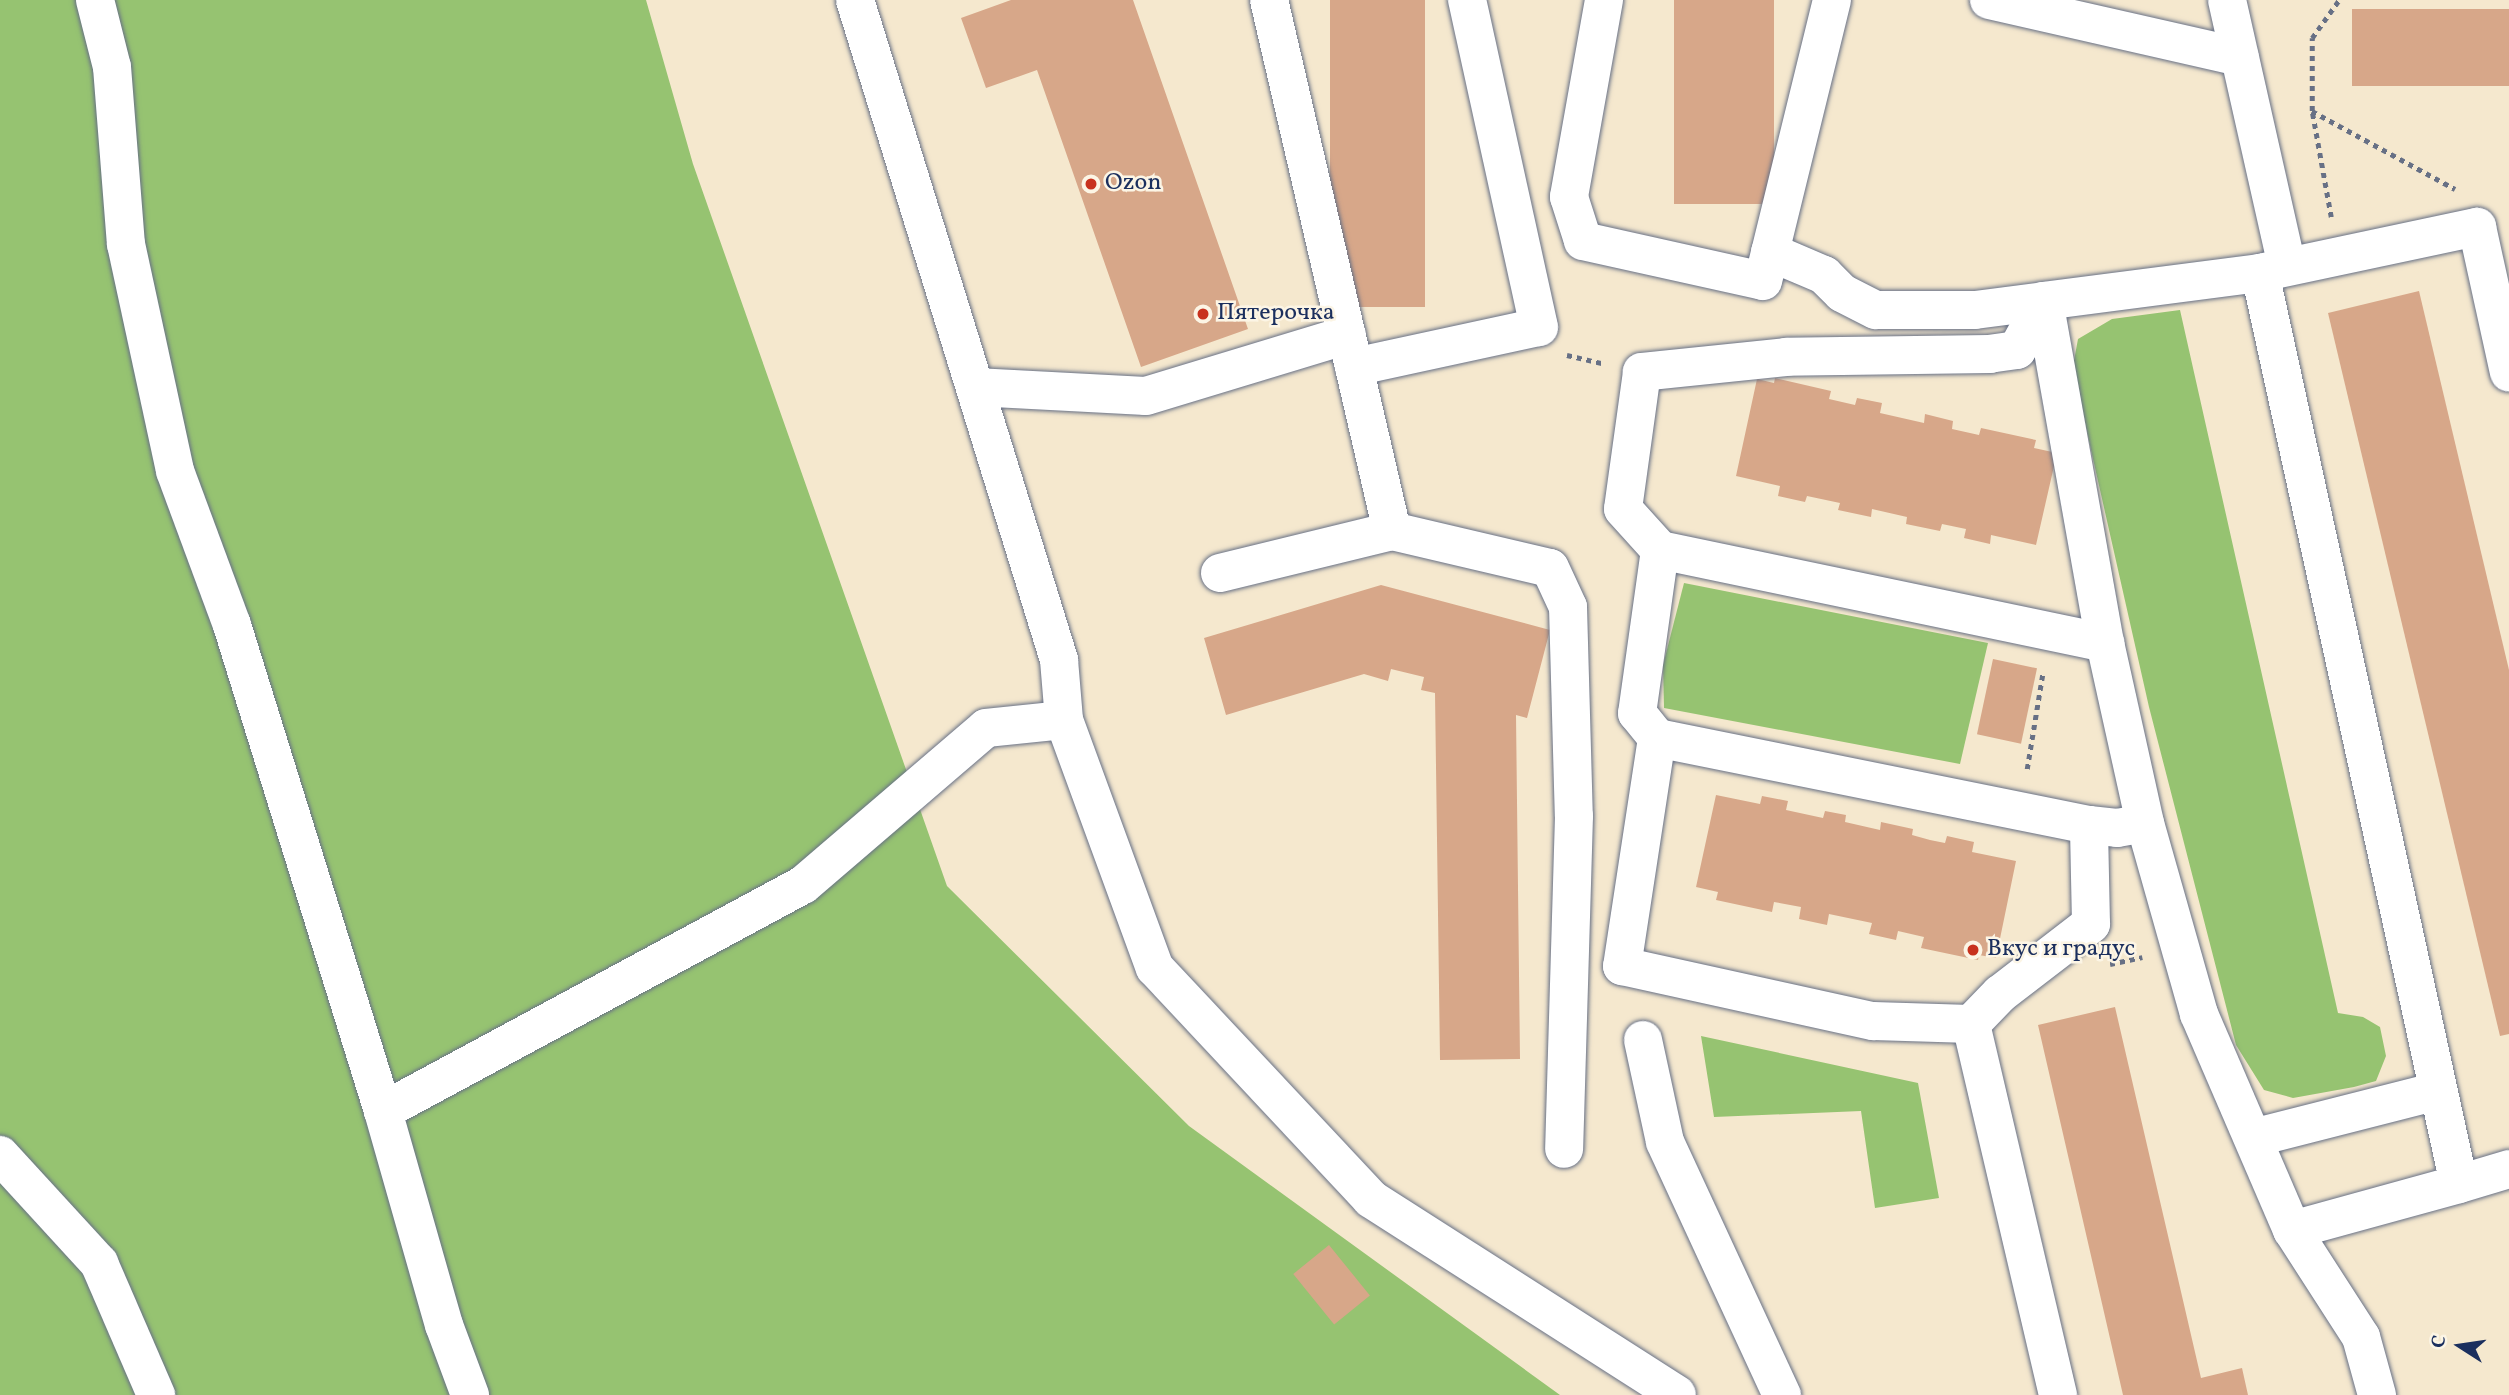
<!DOCTYPE html>
<html>
<head>
<meta charset="utf-8">
<style>
  body { margin:0 }
  #map { position:relative; width:2509px; height:1395px; overflow:hidden; background:#f5e8ce; font-family:Vollkorn,serif }
  div>[style] { position:absolute }
  .green>* { inset:0; background:#96c371 }
  .building>* { inset:0; background:#d7a789; transform-origin:0 0 }
  .path>* { height:4.5px; margin-top:-2.25px; transform-origin:0; background:repeating-linear-gradient(90deg,#677085 0 5px,transparent 0 10px) }
  .roads { filter:drop-shadow(0 0 2px #677085) drop-shadow(0 0 2px #677085) }
  .minor>* { height:38px; margin:-19px; padding:0 19px; transform-origin:19px; border-radius:19px; background:#fff }
  .dots>* { width:19px; height:19px; translate:-50% -50%; box-sizing:border-box; border:4px solid #fcf5e5; border-radius:50% }
  span { translate:-50% -50%; white-space:nowrap; text-align:center; line-height:1.15; -webkit-text-stroke:5px #fcf5e5; paint-order:stroke }
  .poi-label { font-size:24px; color:#1b2f5e }
  .left { translate:0 -50%; text-align:left }
  .north { position:absolute; left:2425px; top:1311px; width:70px; height:70px; -webkit-text-stroke:5px #fcf5e5; paint-order:stroke; rotate:282deg; font-size:19px; font-weight:700; line-height:28px; text-align:center; color:#1b2f5e }
  .north::after { content:''; display:block; margin:auto; width:24px; height:32px; background:#1b2f5e; clip-path:polygon(50% 0,100% 100%,50% 72%,0 100%) }
</style>
</head>
<body>
<div id="map">
  <div class="green">
    <div style="clip-path:polygon(0 0,646px 0,693px 164px,947px 886px,1189px 1126px,1560px 1395px,0 1395px)"></div>
    <div style="clip-path:polygon(2180px 310px,2338px 1013px,2363px 1017px,2380px 1027px,2386px 1056px,2376px 1081px,2354px 1087px,2293px 1098px,2264px 1090px,2236px 1045px,2149px 707px,2091px 450px,2073px 366px,2078px 339px,2112px 319px)"></div>
    <div style="clip-path:polygon(1684px 583px,1988px 643px,1960px 764px,1664px 708px,1663px 665px)"></div>
    <div style="clip-path:polygon(1701px 1036px,1918px 1083px,1939px 1198px,1875px 1208px,1861px 1111px,1714px 1117px)"></div>
  </div>
  <div class="building">
    <div style="clip-path:polygon(1011px 0,1133px 0,1248px 329px,1141px 367px,1037px 70px,986px 88px,961px 18px)"></div>
    <div style="left:1330px;top:0;width:95px;height:307px"></div>
    <div style="left:1674px;top:0;width:100px;height:204px"></div>
    <div style="left:2509px;top:9px;width:77px;height:157px;rotate:90deg"></div>
    <div style="clip-path:polygon(2419px 291px,2509px 670px,2509px 1034px,2500px 1036px,2328px 313px)"></div>
    <div style="clip-path:polygon(1775px 378px,1831px 391px,1829px 399px,1855px 405px,1857px 398px,1882px 403px,1880px 413px,1924px 423px,1925px 414px,1953px 421px,1952px 429px,1979px 435px,1981px 428px,2036px 440px,2034px 448px,2057px 453px,2036px 545px,1991px 535px,1990px 544px,1964px 538px,1966px 529px,1942px 524px,1940px 531px,1906px 524px,1907px 517px,1872px 509px,1871px 517px,1838px 510px,1840px 503px,1807px 496px,1805px 502px,1778px 496px,1780px 486px,1736px 476px,1757px 379px,1774px 383px)"></div>
    <div style="clip-path:polygon(1381px 585px,1550px 630px,1527px 718px,1516px 715px,1520px 1059px,1440px 1060px,1435px 693px,1421px 690px,1424px 677px,1391px 669px,1388px 681px,1364px 674px,1226px 715px,1204px 638px)"></div>
    <div style="left:1993px;top:659px;width:45px;height:77px;rotate:12deg"></div>
    <div style="clip-path:polygon(1716px 795px,1760px 804px,1762px 796px,1788px 801px,1786px 810px,1823px 818px,1825px 811px,1846px 815px,1845px 822px,1880px 830px,1881px 822px,1913px 829px,1912px 835px,1930px 840px,1945px 843px,1947px 836px,1974px 842px,1972px 852px,2016px 861px,1996px 958px,1979px 955px,1978px 960px,1921px 948px,1924px 937px,1898px 931px,1896px 940px,1869px 934px,1872px 923px,1829px 914px,1827px 925px,1799px 919px,1801px 907px,1774px 902px,1772px 912px,1716px 900px,1718px 892px,1696px 887px)"></div>
    <div style="clip-path:polygon(2115px 1007px,2201px 1378px,2242px 1368px,2248px 1395px,2123px 1395px,2038px 1025px)"></div>
    <div style="left:1329px;top:1245px;width:65px;height:46px;rotate:51deg"></div>
  </div>
  <div class="path">
    <div style="left:2312px;top:111px;width:163px;rotate:28.6deg"></div>
    <div style="left:2331px;top:217px;width:108px;rotate:-100.2deg"></div>
    <div style="left:2312px;top:111px;width:73px;rotate:-90deg"></div>
    <div style="left:2312px;top:38px;width:47px;rotate:-54.6deg"></div>
    <div style="left:1567px;top:355px;width:37px;rotate:13deg"></div>
    <div style="left:2027px;top:769px;width:99px;rotate:-80.7deg"></div>
    <div style="left:2110px;top:964px;width:33px;rotate:-12deg"></div>
  </div>
  <div class="roads">
    <div class="minor">
      <div style="left:95px;top:0;width:69px;rotate:75.8deg"></div>
      <div style="left:112px;top:67px;width:178px;rotate:85.5deg"></div>
      <div style="left:126px;top:244px;width:232px;rotate:77.8deg"></div>
      <div style="left:175px;top:471px;width:164px;rotate:69.7deg"></div>
      <div style="left:232px;top:625px;width:509px;rotate:72.74deg"></div>
      <div style="left:383px;top:1111px;width:223px;rotate:74.1deg"></div>
      <div style="left:444px;top:1325px;width:75px;rotate:69.6deg"></div>
      <div style="left:855px;top:0;width:691px;rotate:72.82deg"></div>
      <div style="left:1059px;top:660px;width:60px;rotate:85.2deg"></div>
      <div style="left:1064px;top:720px;width:264px;rotate:69.9deg"></div>
      <div style="left:1155px;top:968px;width:316px;rotate:46.9deg"></div>
      <div style="left:1371px;top:1199px;width:363px;rotate:32.6deg"></div>
      <div style="left:1269px;top:0;width:545px;rotate:76.96deg"></div>
      <div style="left:1604px;top:0;width:200px;rotate:100.1deg"></div>
      <div style="left:1569px;top:197px;width:46px;rotate:72.3deg"></div>
      <div style="left:1583px;top:241px;width:184px;rotate:12.5deg"></div>
      <div style="left:1763px;top:281px;width:289px;rotate:-76.2deg"></div>
      <div style="left:1989px;top:0;width:257px;rotate:12.8deg"></div>
      <div style="left:2227px;top:0;width:273px;rotate:77.3deg"></div>
      <div style="left:1770px;top:252px;width:59px;rotate:23.1deg"></div>
      <div style="left:1824px;top:275px;width:25px;rotate:45deg"></div>
      <div style="left:1842px;top:293px;width:38px;rotate:27deg"></div>
      <div style="left:1876px;top:310px;width:99px"></div>
      <div style="left:1975px;top:310px;width:70px;rotate:-7.4deg"></div>
      <div style="left:2044px;top:301px;width:56px;rotate:118.9deg"></div>
      <div style="left:2017px;top:350px;width:27px;rotate:172deg"></div>
      <div style="left:1990px;top:354px;width:204px;rotate:179.2deg"></div>
      <div style="left:1786px;top:357px;width:145px;rotate:174.1deg"></div>
      <div style="left:1642px;top:372px;width:138px;rotate:97.9deg"></div>
      <div style="left:1623px;top:509px;width:55px;rotate:47.9deg"></div>
      <div style="left:1660px;top:550px;width:165px;rotate:98deg"></div>
      <div style="left:1637px;top:713px;width:32px;rotate:51deg"></div>
      <div style="left:1657px;top:738px;width:231px;rotate:98.7deg"></div>
      <div style="left:1622px;top:966px;width:257px;rotate:12.4deg"></div>
      <div style="left:1873px;top:1021px;width:98px;rotate:1.8deg"></div>
      <div style="left:1971px;top:1024px;width:42px;rotate:-46deg"></div>
      <div style="left:2000px;top:994px;width:115px;rotate:-37.6deg"></div>
      <div style="left:2091px;top:924px;width:99px;rotate:-91.2deg"></div>
      <div style="left:2260px;top:273px;width:932px;rotate:77.68deg"></div>
      <div style="left:2459px;top:1184px;width:52px;rotate:-16.7deg"></div>
      <div style="left:1354px;top:367px;width:189px;rotate:-12.2deg"></div>
      <div style="left:1539px;top:327px;width:335px;rotate:-102.4deg"></div>
      <div style="left:975px;top:387px;width:171px;rotate:3deg"></div>
      <div style="left:1146px;top:396px;width:210px;rotate:-16.9deg"></div>
      <div style="left:1660px;top:550px;width:455px;rotate:11.8deg"></div>
      <div style="left:1220px;top:573px;width:177px;rotate:-13.7deg"></div>
      <div style="left:1392px;top:531px;width:162px;rotate:13.2deg"></div>
      <div style="left:1550px;top:568px;width:43px;rotate:65.2deg"></div>
      <div style="left:1568px;top:607px;width:209px;rotate:88.4deg"></div>
      <div style="left:1574px;top:816px;width:333px;rotate:91.7deg"></div>
      <div style="left:1657px;top:738px;width:441px;rotate:11.4deg"></div>
      <div style="left:2089px;top:825px;width:28px;rotate:6deg"></div>
      <div style="left:2117px;top:828px;width:28px;rotate:-10deg"></div>
      <div style="left:1971px;top:1024px;width:381px;rotate:76.8deg"></div>
      <div style="left:1643px;top:1040px;width:104px;rotate:77.8deg"></div>
      <div style="left:1665px;top:1142px;width:279px;rotate:65.2deg"></div>
      <div style="left:383px;top:1111px;width:477px;rotate:-28.3deg"></div>
      <div style="left:803px;top:885px;width:241px;rotate:-40.6deg"></div>
      <div style="left:986px;top:728px;width:78px;rotate:-5.9deg"></div>
      <div style="left:2253px;top:1138px;width:191px;rotate:-14.3deg"></div>
      <div style="left:0;top:1155px;width:147px;rotate:47.5deg"></div>
      <div style="left:99px;top:1263px;width:144px;rotate:66.6deg"></div>
      <div style="left:2292px;top:1230px;width:173px;rotate:-15.4deg"></div>
      <div style="left:2377px;top:1395px;width:60px;rotate:-105.4deg"></div>
      <div style="left:2361px;top:1337px;width:127px;rotate:-122.8deg"></div>
      <div style="left:2292px;top:1230px;width:235px;rotate:-113.3deg"></div>
      <div style="left:2199px;top:1014px;width:198px;rotate:-105.8deg"></div>
      <div style="left:2145px;top:823px;width:184px;rotate:-102.5deg"></div>
      <div style="left:2105px;top:643px;width:347px;rotate:-100.1deg"></div>
      <div style="left:2044px;top:301px;width:218px;rotate:-7.4deg"></div>
      <div style="left:2260px;top:273px;width:222px;rotate:-12deg"></div>
      <div style="left:2477px;top:227px;width:149px;rotate:77.6deg"></div>
    </div>
  </div>
  <div class="dots">
    <div style="left:1091px;top:184px;background:#c8321e"></div>
    <div style="left:1203px;top:314px;background:#c8321e"></div>
    <div style="left:1973px;top:950px;background:#c8321e"></div>
  </div>
  <div class="poi-label">
    <span class="left" style="left:1105px;top:184px">Ozon</span>
    <span class="left" style="left:1217px;top:314px">Пятерочка</span>
    <span class="left" style="left:1987px;top:950px">Вкус и градус</span>
  </div>
  <div class="north">С</div>
</div>
</body>
</html>
